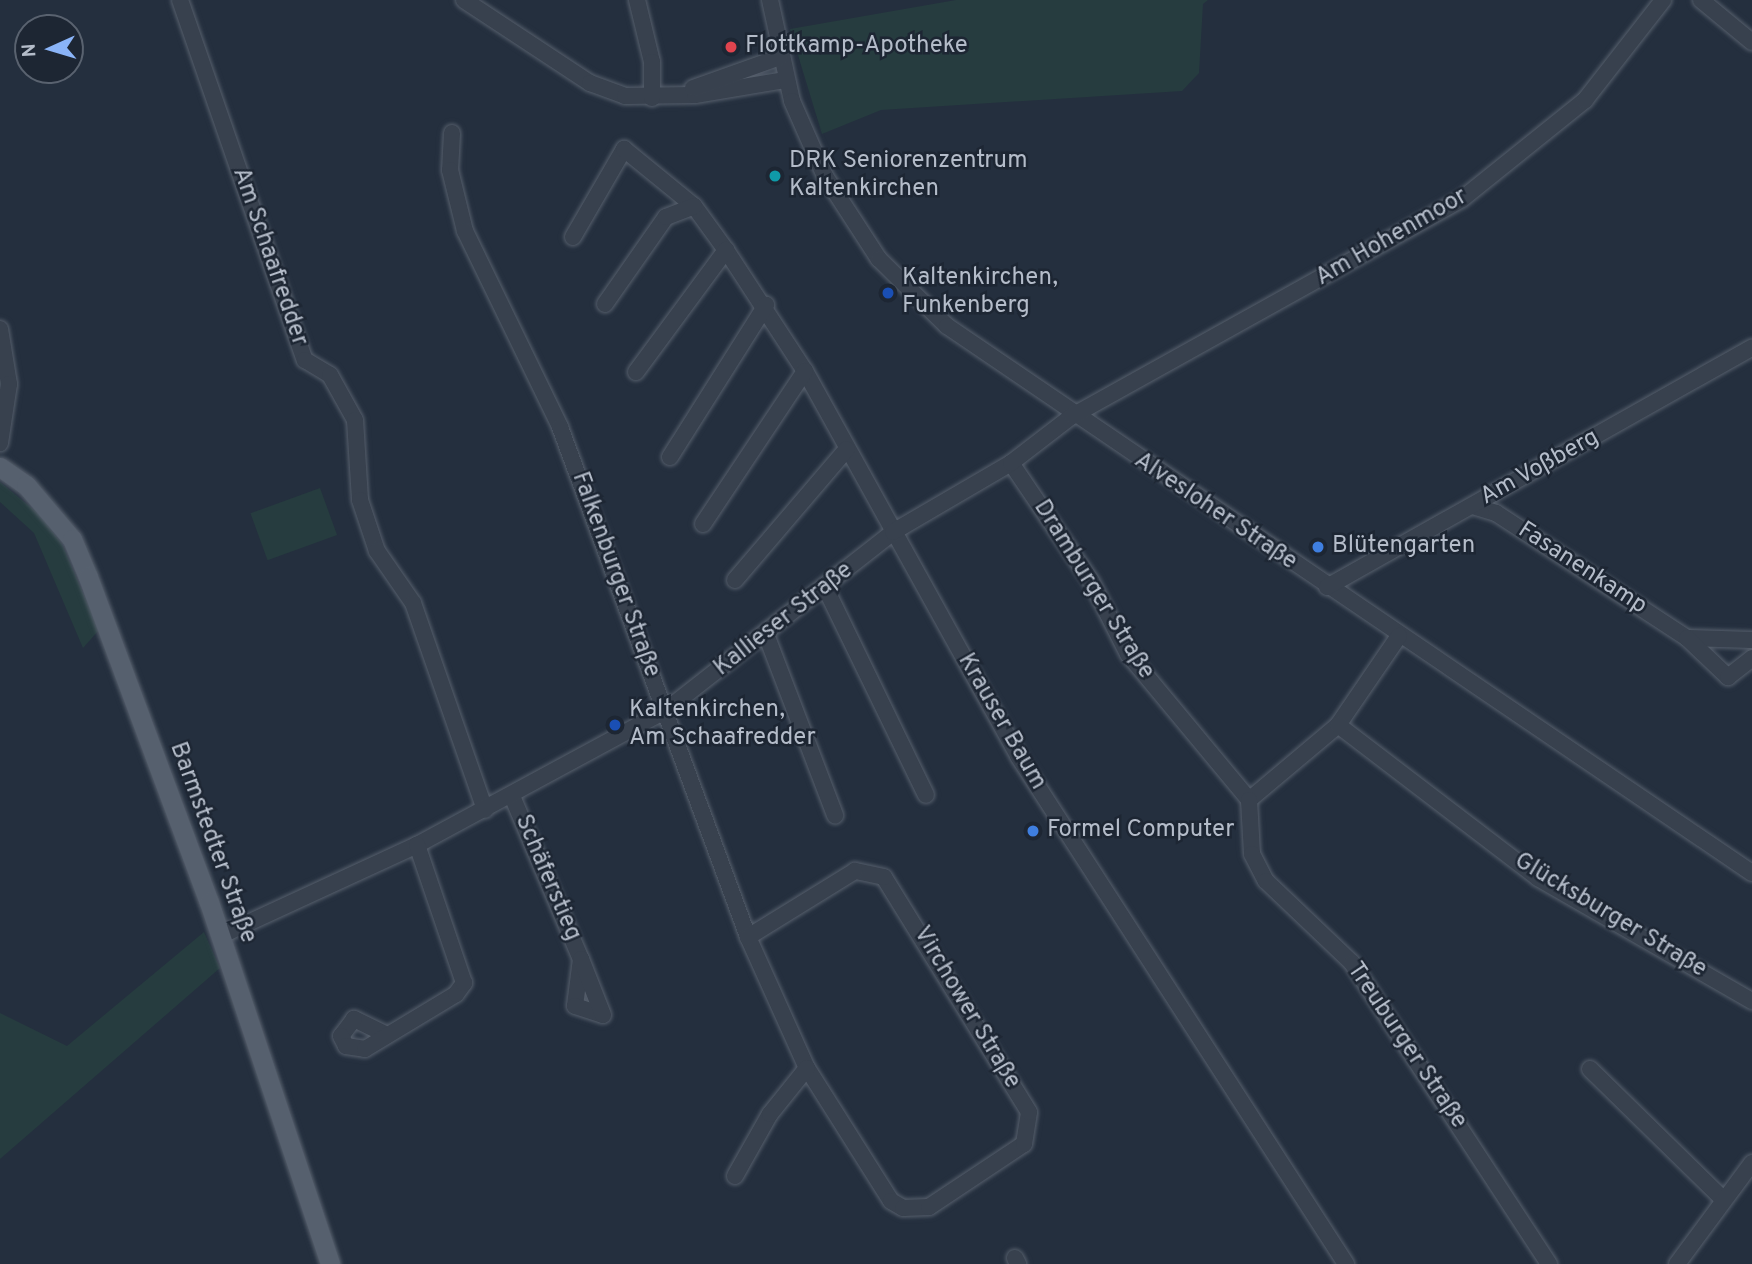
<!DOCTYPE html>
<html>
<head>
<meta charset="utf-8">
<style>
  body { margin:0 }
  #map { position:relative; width:1752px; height:1264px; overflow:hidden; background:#242f3e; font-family:Overpass,sans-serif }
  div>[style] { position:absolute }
  .green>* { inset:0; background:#263c3f; transform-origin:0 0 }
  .roads { filter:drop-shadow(0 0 2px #565f6c) drop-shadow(0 0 2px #565f6c) }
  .minor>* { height:16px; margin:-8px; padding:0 8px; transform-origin:8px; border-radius:8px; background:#38414e }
  .major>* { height:19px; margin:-9.5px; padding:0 9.5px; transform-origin:9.5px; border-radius:9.5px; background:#56606e }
  .dots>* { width:19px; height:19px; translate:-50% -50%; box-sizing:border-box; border:4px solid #1d2633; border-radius:50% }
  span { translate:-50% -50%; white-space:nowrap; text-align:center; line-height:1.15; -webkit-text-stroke:5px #1d2633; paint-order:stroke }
  .poi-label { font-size:24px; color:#b4bcc9 }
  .left { translate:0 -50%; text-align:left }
  .street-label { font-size:24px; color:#b4bcc9 }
  .north { position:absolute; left:14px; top:14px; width:70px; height:70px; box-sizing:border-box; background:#1d2633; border:2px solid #59626f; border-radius:50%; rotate:266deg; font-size:19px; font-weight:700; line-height:28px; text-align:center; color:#b4bcc9 }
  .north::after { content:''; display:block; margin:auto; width:24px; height:32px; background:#8ab4f8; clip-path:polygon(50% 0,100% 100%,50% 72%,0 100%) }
</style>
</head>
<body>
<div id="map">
  <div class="green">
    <div style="clip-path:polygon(956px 0,1208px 0,1203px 4px,1199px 73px,1182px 91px,881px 110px,822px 134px,790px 29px)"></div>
    <div style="clip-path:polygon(0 482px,39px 514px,62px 544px,99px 630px,83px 648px,34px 533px,0 502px)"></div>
    <div style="left:320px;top:488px;width:50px;height:74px;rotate:70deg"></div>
    <div style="clip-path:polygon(204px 932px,220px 968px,0 1159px,0 1013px,67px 1046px)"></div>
  </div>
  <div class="roads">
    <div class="minor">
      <div style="left:180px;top:0;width:381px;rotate:70.9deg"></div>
      <div style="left:305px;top:360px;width:29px;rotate:31deg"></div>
      <div style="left:330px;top:375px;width:51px;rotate:60.9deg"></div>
      <div style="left:355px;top:420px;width:80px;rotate:86.4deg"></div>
      <div style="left:360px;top:500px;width:54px;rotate:71.6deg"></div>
      <div style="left:377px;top:551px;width:63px;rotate:55.3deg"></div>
      <div style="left:413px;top:603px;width:219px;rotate:70.8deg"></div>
      <div style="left:464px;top:0;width:151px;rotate:33.4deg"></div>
      <div style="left:590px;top:83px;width:37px;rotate:20deg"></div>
      <div style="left:625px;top:96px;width:70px;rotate:-0.8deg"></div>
      <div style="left:695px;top:95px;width:92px;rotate:-9.4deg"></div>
      <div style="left:637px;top:0;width:64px;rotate:76.4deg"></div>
      <div style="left:652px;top:62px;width:36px;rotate:90deg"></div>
      <div style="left:770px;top:0;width:103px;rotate:77.7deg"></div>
      <div style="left:792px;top:101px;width:82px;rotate:66.3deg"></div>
      <div style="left:825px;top:176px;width:99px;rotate:57deg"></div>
      <div style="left:879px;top:259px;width:95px;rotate:44.6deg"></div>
      <div style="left:947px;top:326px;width:973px;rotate:34.2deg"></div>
      <div style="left:1701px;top:0;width:66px;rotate:39.5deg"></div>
      <div style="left:693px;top:88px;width:92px;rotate:-19.6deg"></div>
      <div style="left:452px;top:133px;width:37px;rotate:93deg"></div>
      <div style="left:450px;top:170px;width:63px;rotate:76.2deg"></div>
      <div style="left:465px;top:231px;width:218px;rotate:64.1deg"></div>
      <div style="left:560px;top:427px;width:544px;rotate:69.76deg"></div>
      <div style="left:748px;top:937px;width:144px;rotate:65.8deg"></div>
      <div style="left:807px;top:1068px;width:157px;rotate:57.7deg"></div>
      <div style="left:891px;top:1201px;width:14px;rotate:30deg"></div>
      <div style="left:903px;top:1208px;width:26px;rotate:-2deg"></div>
      <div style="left:929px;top:1207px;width:114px;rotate:-33.6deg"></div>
      <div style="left:1024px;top:1144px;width:32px;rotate:-81deg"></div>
      <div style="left:1029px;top:1112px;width:276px;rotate:-121.7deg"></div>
      <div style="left:884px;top:877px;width:30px;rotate:-168deg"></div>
      <div style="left:855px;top:871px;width:126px;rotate:148.3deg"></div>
      <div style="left:573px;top:237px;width:102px;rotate:-59.9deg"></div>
      <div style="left:624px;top:149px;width:90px;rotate:39.2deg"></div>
      <div style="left:694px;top:206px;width:54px;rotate:54deg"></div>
      <div style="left:726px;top:250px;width:145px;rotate:56.9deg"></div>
      <div style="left:805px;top:371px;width:440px;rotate:61deg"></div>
      <div style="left:1018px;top:756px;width:605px;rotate:57.15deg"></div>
      <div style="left:605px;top:304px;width:106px;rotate:-55deg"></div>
      <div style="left:666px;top:217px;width:30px;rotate:-21deg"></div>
      <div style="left:0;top:329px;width:56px;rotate:80.7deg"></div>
      <div style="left:9px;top:384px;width:60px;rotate:98.7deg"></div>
      <div style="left:636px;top:372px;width:152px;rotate:-53.6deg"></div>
      <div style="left:670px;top:457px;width:180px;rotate:-57.7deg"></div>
      <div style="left:1011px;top:463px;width:143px;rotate:55.9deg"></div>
      <div style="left:1091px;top:581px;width:82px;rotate:63.1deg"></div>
      <div style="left:1128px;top:654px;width:190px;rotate:50.3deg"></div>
      <div style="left:1249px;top:800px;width:116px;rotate:-40.1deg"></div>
      <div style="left:1338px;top:725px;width:108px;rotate:-55.6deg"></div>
      <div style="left:1473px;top:506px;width:24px;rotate:17deg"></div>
      <div style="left:1496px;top:513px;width:228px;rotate:33.2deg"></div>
      <div style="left:1687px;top:638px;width:65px;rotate:1.8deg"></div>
      <div style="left:703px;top:524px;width:184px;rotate:-56.3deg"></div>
      <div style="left:735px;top:580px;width:172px;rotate:-49.5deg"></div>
      <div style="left:825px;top:587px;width:231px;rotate:64.1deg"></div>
      <div style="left:1327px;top:587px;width:488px;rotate:-29.4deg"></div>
      <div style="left:767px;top:637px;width:191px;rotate:69.1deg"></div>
      <div style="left:1687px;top:638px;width:57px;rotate:43.6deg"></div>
      <div style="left:1728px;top:677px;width:31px;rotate:-38deg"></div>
      <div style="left:1338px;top:725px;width:252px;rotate:37.4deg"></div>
      <div style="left:1538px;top:878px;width:247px;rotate:29.9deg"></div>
      <div style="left:512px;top:796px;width:177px;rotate:67.1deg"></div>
      <div style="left:581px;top:959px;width:47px;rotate:97.3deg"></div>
      <div style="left:575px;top:1006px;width:29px;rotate:18deg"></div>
      <div style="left:603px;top:1015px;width:60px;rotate:-111.4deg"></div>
      <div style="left:1249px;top:800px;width:54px;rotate:86.8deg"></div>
      <div style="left:1252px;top:854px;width:30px;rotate:63deg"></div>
      <div style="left:1266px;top:881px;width:119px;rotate:43.6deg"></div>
      <div style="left:1352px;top:963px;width:360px;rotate:56.8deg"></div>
      <div style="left:220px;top:936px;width:217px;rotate:-24.8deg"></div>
      <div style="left:417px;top:845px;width:282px;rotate:-28.4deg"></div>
      <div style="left:665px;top:711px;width:290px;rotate:-38.1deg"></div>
      <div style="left:893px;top:532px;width:137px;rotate:-30.3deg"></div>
      <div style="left:1011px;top:463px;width:77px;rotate:-37.6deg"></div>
      <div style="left:1072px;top:416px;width:446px;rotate:-29.1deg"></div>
      <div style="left:1462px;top:199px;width:158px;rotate:-38.8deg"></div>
      <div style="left:1585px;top:100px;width:127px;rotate:-52deg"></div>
      <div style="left:387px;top:1035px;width:37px;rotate:-154deg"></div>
      <div style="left:354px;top:1019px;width:21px;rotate:127deg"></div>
      <div style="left:341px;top:1036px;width:11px;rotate:63deg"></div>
      <div style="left:346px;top:1046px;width:19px;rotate:9deg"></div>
      <div style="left:365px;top:1049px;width:106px;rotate:-31.1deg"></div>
      <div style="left:456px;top:994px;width:14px;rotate:-54deg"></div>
      <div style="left:464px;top:983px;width:146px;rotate:-108.8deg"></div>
      <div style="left:1590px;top:1069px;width:187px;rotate:44.4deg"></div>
      <div style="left:735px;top:1176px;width:71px;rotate:-60.6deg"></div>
      <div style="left:770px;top:1114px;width:59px;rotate:-51.2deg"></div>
      <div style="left:1015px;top:1258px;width:7px;rotate:63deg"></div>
      <div style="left:1677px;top:1264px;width:126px;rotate:-53.4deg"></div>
    </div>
    <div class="major">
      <div style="left:0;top:467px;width:32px;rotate:35deg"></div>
      <div style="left:26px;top:485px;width:71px;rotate:49.6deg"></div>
      <div style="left:72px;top:539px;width:41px;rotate:67.2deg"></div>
      <div style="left:88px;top:577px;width:347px;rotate:69.6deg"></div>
      <div style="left:209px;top:902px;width:382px;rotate:71.5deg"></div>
    </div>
  </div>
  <div class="dots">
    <div style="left:731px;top:47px;background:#e0444e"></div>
    <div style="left:775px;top:176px;background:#0f9aa8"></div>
    <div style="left:888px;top:293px;background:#1a4fb4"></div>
    <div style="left:1318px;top:547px;background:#3f7fe0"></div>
    <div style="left:615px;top:725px;background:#1a4fb4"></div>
    <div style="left:1033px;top:831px;background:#3f7fe0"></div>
  </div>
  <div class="poi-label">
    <span class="left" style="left:745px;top:47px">Flottkamp-Apotheke</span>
    <span class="left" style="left:789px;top:176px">DRK Seniorenzentrum<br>Kaltenkirchen</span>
    <span class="left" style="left:902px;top:293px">Kaltenkirchen,<br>Funkenberg</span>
    <span class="left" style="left:1332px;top:547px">Blütengarten</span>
    <span class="left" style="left:629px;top:725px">Kaltenkirchen,<br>Am Schaafredder</span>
    <span class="left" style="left:1047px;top:831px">Formel Computer</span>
  </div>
  <div class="street-label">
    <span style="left:1392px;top:238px;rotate:-30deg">Am Hohenmoor</span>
    <span style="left:269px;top:257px;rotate:71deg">Am Schaafredder</span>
    <span style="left:1540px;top:468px;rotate:-29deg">Am Voßberg</span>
    <span style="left:1215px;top:512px;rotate:34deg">Alvesloher Straße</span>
    <span style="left:1582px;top:569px;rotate:33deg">Fasanenkamp</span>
    <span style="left:615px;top:575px;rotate:70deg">Falkenburger Straße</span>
    <span style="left:1093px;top:590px;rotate:58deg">Dramburger Straße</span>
    <span style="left:784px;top:620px;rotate:-38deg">Kallieser Straße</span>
    <span style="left:1001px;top:722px;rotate:60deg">Krauser Baum</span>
    <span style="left:212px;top:843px;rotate:70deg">Barmstedter Straße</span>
    <span style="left:547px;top:878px;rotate:67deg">Schäferstieg</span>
    <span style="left:1610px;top:916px;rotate:31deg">Glücksburger Straße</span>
    <span style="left:966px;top:1008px;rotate:59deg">Virchower Straße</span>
    <span style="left:1406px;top:1046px;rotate:56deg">Treuburger Straße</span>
  </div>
  <div class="north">N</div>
</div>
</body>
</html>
